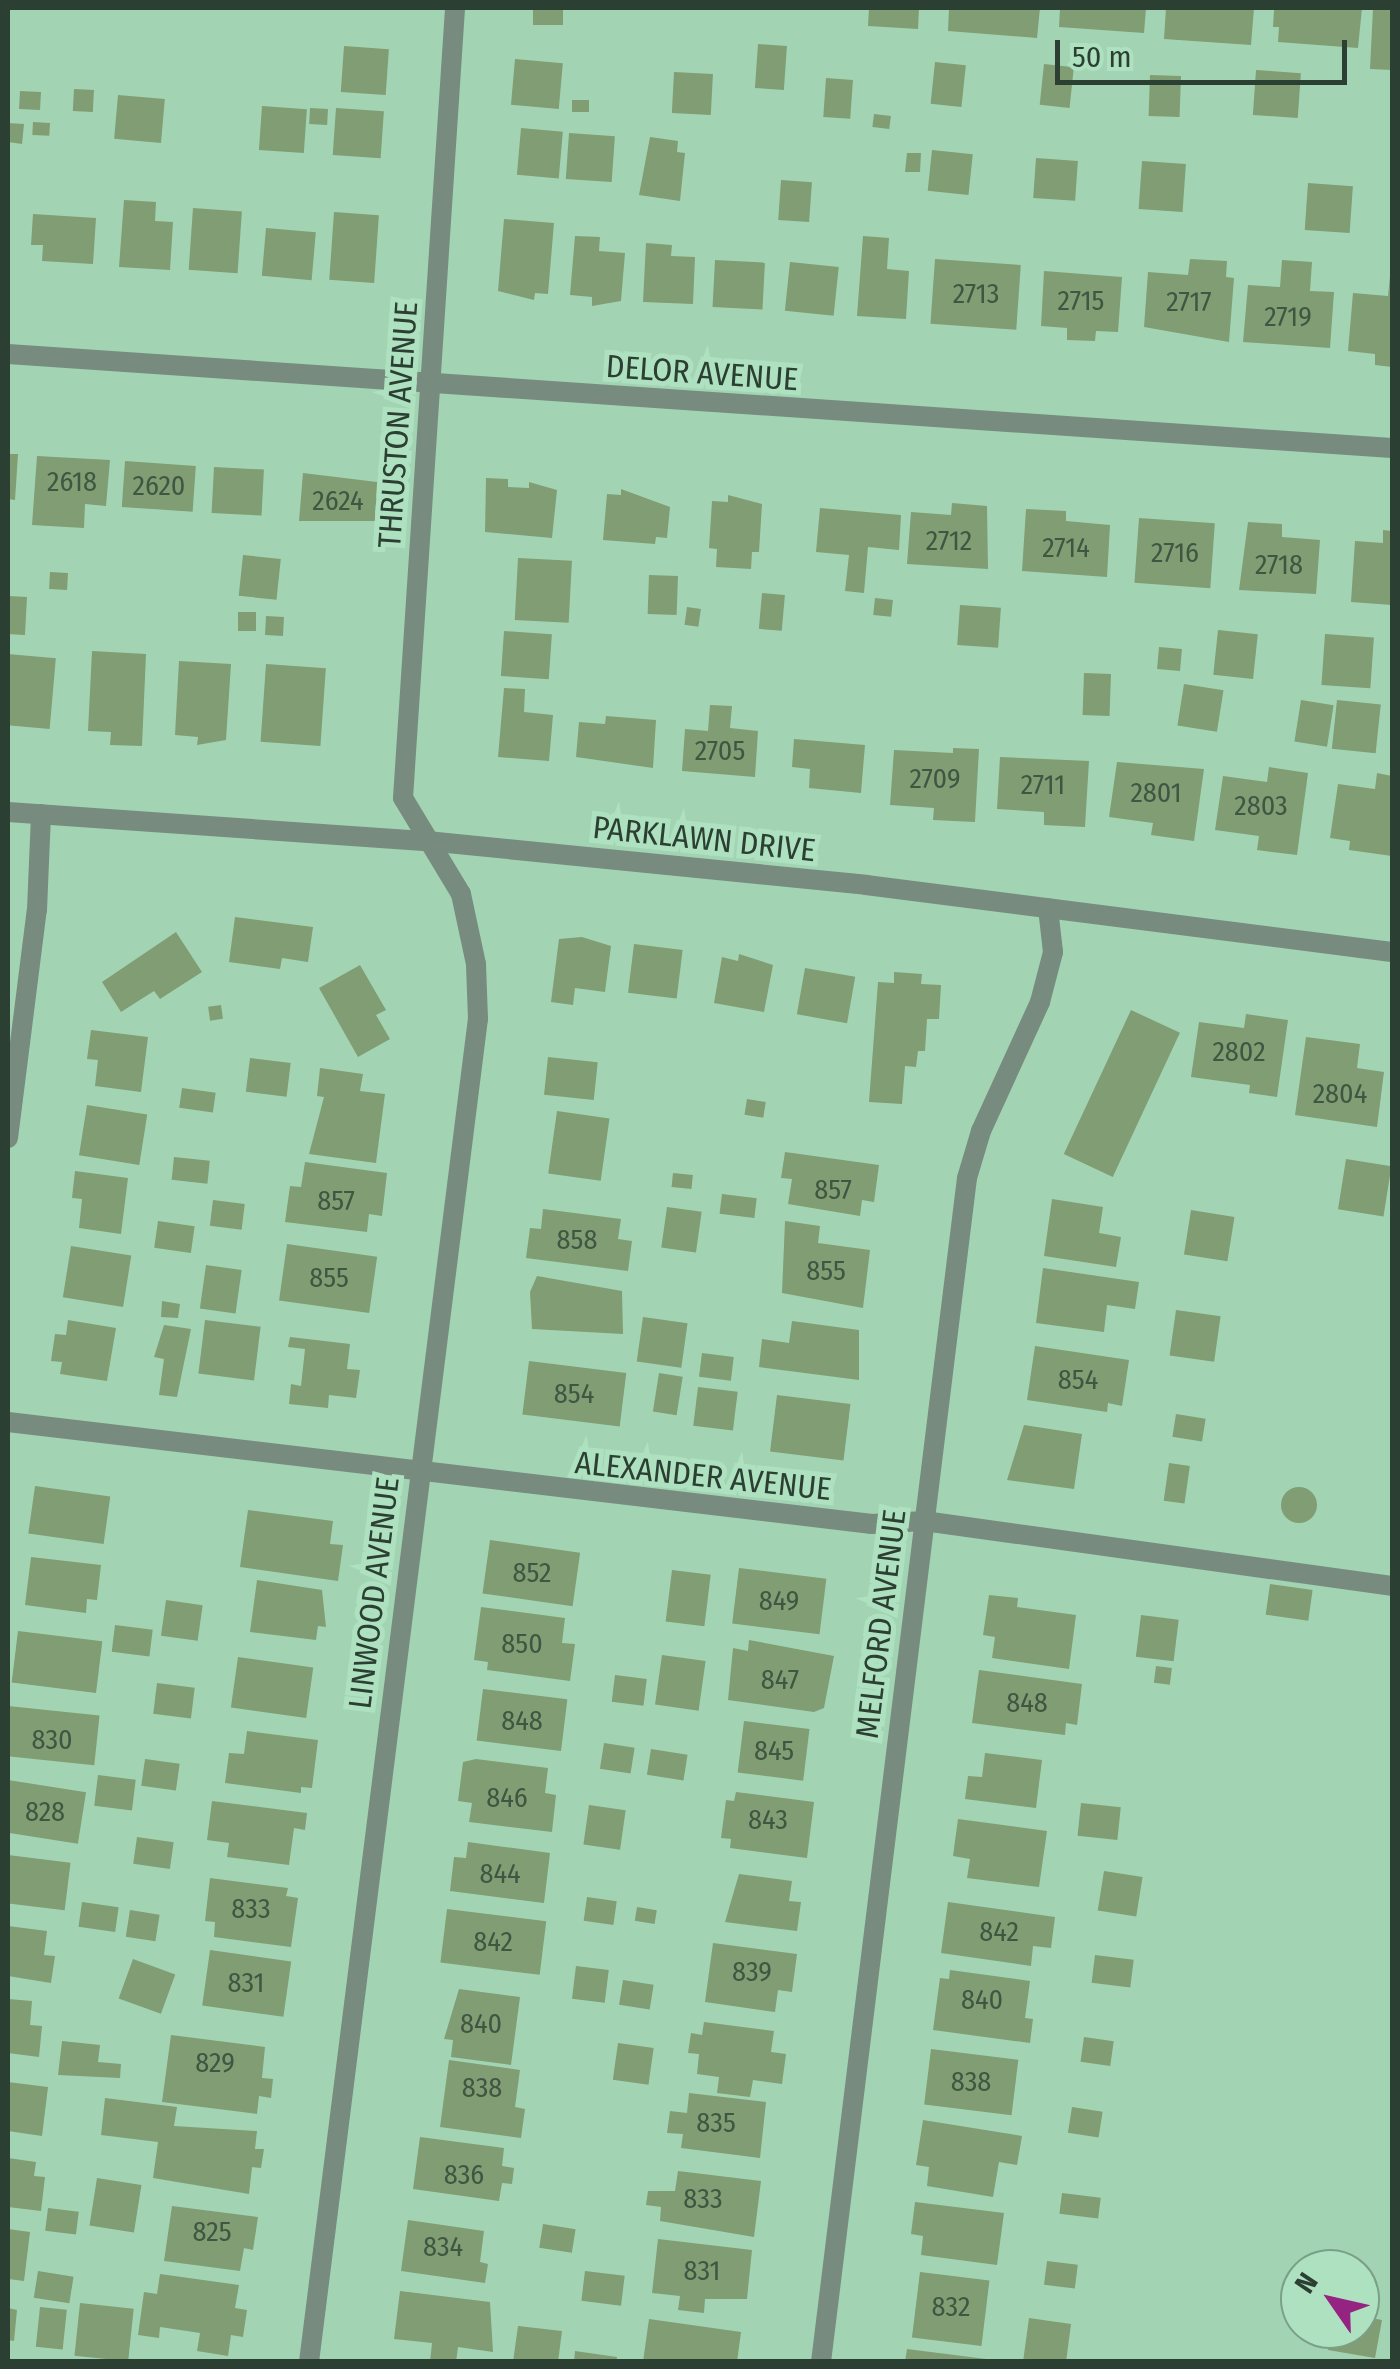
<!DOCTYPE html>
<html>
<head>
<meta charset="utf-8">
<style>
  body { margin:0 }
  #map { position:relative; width:1400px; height:2369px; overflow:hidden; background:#a2d4b3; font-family:"Fira Sans Condensed",sans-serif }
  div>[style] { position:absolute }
  .building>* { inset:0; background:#809d73; transform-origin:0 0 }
  .round { border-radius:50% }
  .street>* { height:20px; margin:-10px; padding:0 10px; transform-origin:10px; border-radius:10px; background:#778c7e }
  span { translate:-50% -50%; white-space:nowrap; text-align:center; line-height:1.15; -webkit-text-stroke:10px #aee1c0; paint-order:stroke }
  .number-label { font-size:28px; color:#405642 }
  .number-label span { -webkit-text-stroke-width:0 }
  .street-label { font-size:32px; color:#2b3f32 }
  .frame { position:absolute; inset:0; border:10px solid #2b3f32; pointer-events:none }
  .north { position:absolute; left:1280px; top:2249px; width:100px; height:100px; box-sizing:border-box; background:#aee1c0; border:2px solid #7aa087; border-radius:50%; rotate:304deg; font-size:28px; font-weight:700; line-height:40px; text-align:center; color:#2b3f32 }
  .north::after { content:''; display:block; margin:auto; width:35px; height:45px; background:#952381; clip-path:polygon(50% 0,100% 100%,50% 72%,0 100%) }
  .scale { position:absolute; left:1055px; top:40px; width:292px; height:45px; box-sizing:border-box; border:5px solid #2b3f32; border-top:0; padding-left:12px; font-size:30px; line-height:35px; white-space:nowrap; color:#2b3f32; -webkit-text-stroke:8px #aee1c0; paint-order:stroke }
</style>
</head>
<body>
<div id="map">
  <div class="building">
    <div style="left:533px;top:8px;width:30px;height:17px"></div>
    <div style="clip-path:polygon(869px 8px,919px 8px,918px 29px,868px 26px)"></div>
    <div style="clip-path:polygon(949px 8px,1040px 8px,1037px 38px,948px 31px)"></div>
    <div style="clip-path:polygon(1060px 8px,1146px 8px,1144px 33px,1059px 27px)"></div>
    <div style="clip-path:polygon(1166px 8px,1254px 8px,1251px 45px,1164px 39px)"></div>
    <div style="clip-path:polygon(1362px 8px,1358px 48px,1278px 42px,1279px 27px,1273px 27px,1274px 10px,1281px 8px)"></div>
    <div style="clip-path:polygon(1373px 8px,1392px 8px,1392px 70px,1370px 69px)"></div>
    <div style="left:758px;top:44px;width:29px;height:44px;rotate:4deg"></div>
    <div style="left:344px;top:46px;width:45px;height:46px;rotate:4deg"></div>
    <div style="left:515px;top:59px;width:48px;height:46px;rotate:5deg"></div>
    <div style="left:935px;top:62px;width:31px;height:42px;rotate:6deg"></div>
    <div style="left:1044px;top:64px;width:30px;height:41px;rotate:6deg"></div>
    <div style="left:1256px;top:70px;width:45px;height:45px;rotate:4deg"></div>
    <div style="left:674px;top:72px;width:39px;height:41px;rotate:3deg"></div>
    <div style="left:1150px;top:75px;width:31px;height:41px;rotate:2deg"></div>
    <div style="left:826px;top:78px;width:27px;height:39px;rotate:4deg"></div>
    <div style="left:74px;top:89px;width:20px;height:22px;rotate:3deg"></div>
    <div style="left:20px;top:91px;width:21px;height:18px;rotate:3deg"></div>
    <div style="left:118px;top:95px;width:47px;height:44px;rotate:5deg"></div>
    <div style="left:572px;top:100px;width:17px;height:12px"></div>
    <div style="left:262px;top:106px;width:45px;height:44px;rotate:4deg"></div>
    <div style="left:310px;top:108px;width:18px;height:16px;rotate:3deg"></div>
    <div style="left:336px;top:108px;width:48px;height:47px;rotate:4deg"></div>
    <div style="left:874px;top:114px;width:17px;height:13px;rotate:7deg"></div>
    <div style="left:33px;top:122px;width:17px;height:13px;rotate:3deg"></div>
    <div style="clip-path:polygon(8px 123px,24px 124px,22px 144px,8px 142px)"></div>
    <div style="left:521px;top:128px;width:42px;height:47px;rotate:5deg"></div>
    <div style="left:569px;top:133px;width:46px;height:46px;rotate:4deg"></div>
    <div style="clip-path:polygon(650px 137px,678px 141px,677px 152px,685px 153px,680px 201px,639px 195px)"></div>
    <div style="left:932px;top:150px;width:41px;height:41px;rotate:6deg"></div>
    <div style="clip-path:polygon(907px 153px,921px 153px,920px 172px,905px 172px)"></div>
    <div style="left:1036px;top:158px;width:42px;height:40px;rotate:4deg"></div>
    <div style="left:1142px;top:161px;width:44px;height:48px;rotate:4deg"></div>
    <div style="left:781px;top:180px;width:31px;height:40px;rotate:4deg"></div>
    <div style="left:1308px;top:183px;width:45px;height:47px;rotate:4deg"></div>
    <div style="clip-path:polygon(124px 200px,156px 202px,155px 221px,173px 222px,170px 270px,119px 267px)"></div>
    <div style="left:193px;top:208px;width:49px;height:62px;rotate:4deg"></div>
    <div style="left:334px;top:212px;width:45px;height:68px;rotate:4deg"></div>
    <div style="clip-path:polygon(33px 214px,96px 218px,93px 264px,42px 261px,43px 245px,31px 245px)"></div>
    <div style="clip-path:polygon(504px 219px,554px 223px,548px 294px,535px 293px,534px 300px,498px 291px)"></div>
    <div style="left:266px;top:228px;width:50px;height:48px;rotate:5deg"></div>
    <div style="clip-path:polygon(575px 236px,600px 237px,599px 251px,625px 253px,621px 301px,592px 306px,592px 297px,570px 295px)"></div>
    <div style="clip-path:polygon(863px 236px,889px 238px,887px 269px,909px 271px,906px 319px,857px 316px)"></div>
    <div style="clip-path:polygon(646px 243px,672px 245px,671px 256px,695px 257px,693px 304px,643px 302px)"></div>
    <div style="left:935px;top:259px;width:86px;height:65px;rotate:4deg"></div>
    <div style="clip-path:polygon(1190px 259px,1227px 261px,1226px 277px,1234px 278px,1229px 342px,1144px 327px,1148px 272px,1188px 275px)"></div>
    <div style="left:715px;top:260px;width:50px;height:47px;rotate:3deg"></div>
    <div style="clip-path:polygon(1282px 260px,1312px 262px,1310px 291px,1334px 292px,1330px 348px,1243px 342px,1248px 285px,1280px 287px)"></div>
    <div style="left:790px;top:262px;width:49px;height:49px;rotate:6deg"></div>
    <div style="clip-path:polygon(1044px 271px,1122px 277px,1118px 332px,1096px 331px,1095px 341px,1067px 340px,1067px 328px,1041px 326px)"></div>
    <div style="clip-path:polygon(1390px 276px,1392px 277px,1392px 367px,1375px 365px,1375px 354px,1348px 351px,1353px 293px,1388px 296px)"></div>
    <div style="clip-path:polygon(8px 454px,18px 454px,15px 500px,8px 499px)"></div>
    <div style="clip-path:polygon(37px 456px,110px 460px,106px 506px,85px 504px,84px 528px,32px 525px)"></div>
    <div style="left:125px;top:461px;width:71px;height:46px;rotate:4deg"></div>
    <div style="left:214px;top:467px;width:50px;height:46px;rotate:3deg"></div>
    <div style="clip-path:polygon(303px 473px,377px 482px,375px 521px,299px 521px)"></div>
    <div style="clip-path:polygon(486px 478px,508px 479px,508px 487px,529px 488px,529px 482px,557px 490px,552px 538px,485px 532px)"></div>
    <div style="clip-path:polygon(621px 489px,670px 507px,667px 538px,656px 537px,655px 544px,603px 540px,607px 494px,621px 495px)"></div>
    <div style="clip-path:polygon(728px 495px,762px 504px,759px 552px,752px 552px,751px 569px,716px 567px,717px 549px,709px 548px,712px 501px,728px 502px)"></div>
    <div style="clip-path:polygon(952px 503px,987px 506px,988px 569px,907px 564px,911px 512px,951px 515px)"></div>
    <div style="clip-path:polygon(820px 508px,901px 515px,899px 550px,868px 547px,864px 593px,845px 591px,849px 555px,816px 552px)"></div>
    <div style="clip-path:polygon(1026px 509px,1066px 511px,1066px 521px,1110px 525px,1107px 577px,1022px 571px)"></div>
    <div style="left:1139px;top:518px;width:76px;height:65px;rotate:4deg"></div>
    <div style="clip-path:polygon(1248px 522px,1282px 524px,1282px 537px,1320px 540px,1316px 594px,1239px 590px)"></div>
    <div style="clip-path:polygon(1383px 530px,1392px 531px,1392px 605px,1351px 602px,1355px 541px,1383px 543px)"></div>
    <div style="left:243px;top:555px;width:38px;height:41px;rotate:6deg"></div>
    <div style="left:518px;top:558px;width:54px;height:62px;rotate:3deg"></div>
    <div style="left:50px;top:572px;width:18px;height:17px;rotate:3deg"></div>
    <div style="left:649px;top:575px;width:29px;height:39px;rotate:2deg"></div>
    <div style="left:762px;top:593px;width:23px;height:36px;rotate:5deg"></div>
    <div style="left:8px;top:596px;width:19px;height:38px;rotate:3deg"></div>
    <div style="left:875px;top:598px;width:18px;height:17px;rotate:6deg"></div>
    <div style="left:960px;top:605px;width:41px;height:40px;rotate:4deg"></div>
    <div style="left:687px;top:607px;width:14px;height:18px;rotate:8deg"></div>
    <div style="left:238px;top:612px;width:18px;height:19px"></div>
    <div style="left:266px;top:616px;width:18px;height:19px;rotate:3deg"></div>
    <div style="left:1218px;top:630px;width:40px;height:45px;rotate:6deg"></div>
    <div style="left:504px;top:631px;width:48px;height:45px;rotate:4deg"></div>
    <div style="left:1325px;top:634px;width:49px;height:51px;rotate:4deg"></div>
    <div style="left:1159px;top:647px;width:23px;height:22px;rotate:5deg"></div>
    <div style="clip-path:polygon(92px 651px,146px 654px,142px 746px,110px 745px,111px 732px,88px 731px)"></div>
    <div style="left:8px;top:654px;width:48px;height:71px;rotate:5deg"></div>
    <div style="clip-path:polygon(179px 661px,231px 664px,226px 740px,197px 745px,198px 737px,175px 735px)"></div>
    <div style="left:266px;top:664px;width:60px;height:78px;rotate:4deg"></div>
    <div style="left:1084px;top:673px;width:27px;height:42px;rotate:2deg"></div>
    <div style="left:1184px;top:684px;width:40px;height:42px;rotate:9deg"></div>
    <div style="clip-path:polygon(504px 688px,525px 689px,524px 712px,553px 715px,549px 761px,498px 757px)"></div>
    <div style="left:1301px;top:700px;width:33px;height:42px;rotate:9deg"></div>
    <div style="left:1337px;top:700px;width:44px;height:49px;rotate:6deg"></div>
    <div style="clip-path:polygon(710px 705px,732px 706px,730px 728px,758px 731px,755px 777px,682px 771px,685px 729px,708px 731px)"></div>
    <div style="clip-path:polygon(606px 716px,656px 720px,653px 768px,576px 757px,579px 722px,605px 724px)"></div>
    <div style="clip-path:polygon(794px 739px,865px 745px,861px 793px,809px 788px,810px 769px,792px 767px)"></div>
    <div style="clip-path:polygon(953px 748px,979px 749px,975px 822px,933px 820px,934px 808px,890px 805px,894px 750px,953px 753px)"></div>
    <div style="clip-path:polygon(1000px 757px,1089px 761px,1085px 827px,1044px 825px,1044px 812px,997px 809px)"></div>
    <div style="clip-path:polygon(1117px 762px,1204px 769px,1194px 841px,1151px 835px,1153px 823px,1109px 817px)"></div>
    <div style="clip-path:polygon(1269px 767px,1308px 773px,1297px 855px,1257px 850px,1259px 836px,1215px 830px,1223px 776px,1267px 782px)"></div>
    <div style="clip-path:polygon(1377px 773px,1392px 776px,1392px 856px,1349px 850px,1350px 841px,1330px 838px,1338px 784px,1375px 789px)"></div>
    <div style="clip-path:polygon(235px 917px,313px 927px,308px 962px,282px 958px,280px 969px,229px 962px)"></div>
    <div style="clip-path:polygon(176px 932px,202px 972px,160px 999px,154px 991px,121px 1012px,102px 982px)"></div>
    <div style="clip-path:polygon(582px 937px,611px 946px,605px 992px,575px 988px,573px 1005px,551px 1002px,559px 939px)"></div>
    <div style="left:634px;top:944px;width:49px;height:49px;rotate:7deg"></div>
    <div style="clip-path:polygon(739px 954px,773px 965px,764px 1012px,714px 1003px,722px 957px,738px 961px)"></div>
    <div style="clip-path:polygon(360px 965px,386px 1010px,376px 1015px,390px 1039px,358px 1057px,319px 988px)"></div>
    <div style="left:805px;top:968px;width:51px;height:47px;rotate:10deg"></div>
    <div style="clip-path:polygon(894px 972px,922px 974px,921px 984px,941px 985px,939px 1019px,927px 1019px,925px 1051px,918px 1051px,916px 1067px,905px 1066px,902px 1104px,869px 1102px,878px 982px,894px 983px)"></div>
    <div style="left:221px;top:1005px;width:14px;height:13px;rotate:82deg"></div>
    <div style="left:1131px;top:1010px;width:54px;height:159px;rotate:25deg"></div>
    <div style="clip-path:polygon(1246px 1014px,1288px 1020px,1277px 1097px,1249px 1093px,1250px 1085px,1191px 1077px,1199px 1022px,1244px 1028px)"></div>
    <div style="clip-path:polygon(91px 1030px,148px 1037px,141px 1092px,95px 1086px,98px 1060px,87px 1059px)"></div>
    <div style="clip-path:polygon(1306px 1037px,1360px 1044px,1357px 1068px,1384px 1072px,1377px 1127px,1295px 1115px)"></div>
    <div style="left:548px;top:1057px;width:50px;height:38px;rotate:6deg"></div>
    <div style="left:250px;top:1058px;width:41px;height:34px;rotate:7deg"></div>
    <div style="clip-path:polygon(320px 1068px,363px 1074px,360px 1091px,385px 1094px,376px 1163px,309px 1154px,324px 1097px,317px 1096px)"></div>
    <div style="left:182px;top:1088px;width:34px;height:20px;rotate:8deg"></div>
    <div style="left:747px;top:1099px;width:19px;height:16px;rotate:9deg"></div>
    <div style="left:87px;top:1105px;width:61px;height:51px;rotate:9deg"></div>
    <div style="left:557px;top:1111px;width:53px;height:63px;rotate:8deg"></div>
    <div style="clip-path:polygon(785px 1152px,879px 1165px,874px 1202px,862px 1200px,860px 1216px,788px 1204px,792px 1179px,781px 1178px)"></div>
    <div style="left:174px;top:1157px;width:36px;height:23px;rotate:6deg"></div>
    <div style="left:1346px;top:1159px;width:46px;height:51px;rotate:9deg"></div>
    <div style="clip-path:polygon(305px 1162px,387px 1173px,382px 1216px,369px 1214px,367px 1232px,285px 1222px,290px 1186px,301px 1187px)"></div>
    <div style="clip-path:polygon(75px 1171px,128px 1178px,121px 1234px,79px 1228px,82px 1199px,72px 1198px)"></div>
    <div style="left:673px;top:1173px;width:20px;height:14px;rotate:6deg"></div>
    <div style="left:722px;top:1194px;width:35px;height:20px;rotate:7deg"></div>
    <div style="clip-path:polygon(1052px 1199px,1103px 1207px,1099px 1233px,1121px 1237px,1116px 1267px,1044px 1256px)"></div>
    <div style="left:213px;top:1200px;width:32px;height:26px;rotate:7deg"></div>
    <div style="left:667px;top:1207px;width:35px;height:41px;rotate:8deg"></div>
    <div style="clip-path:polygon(543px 1209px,621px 1219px,618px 1239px,632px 1241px,628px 1271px,526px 1258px,530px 1228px,541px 1229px)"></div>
    <div style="left:1191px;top:1210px;width:44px;height:45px;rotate:9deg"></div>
    <div style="left:158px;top:1221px;width:37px;height:27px;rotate:8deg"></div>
    <div style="clip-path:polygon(785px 1221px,820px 1226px,818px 1243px,870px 1250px,863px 1308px,782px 1293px)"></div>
    <div style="left:287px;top:1244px;width:91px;height:57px;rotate:8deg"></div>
    <div style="left:71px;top:1246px;width:61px;height:52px;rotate:9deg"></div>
    <div style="left:206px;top:1265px;width:36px;height:44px;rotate:8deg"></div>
    <div style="clip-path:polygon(1043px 1268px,1139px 1282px,1135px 1309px,1107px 1305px,1104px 1332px,1036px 1323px)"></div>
    <div style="clip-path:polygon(537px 1276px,622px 1291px,623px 1334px,532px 1329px,530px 1292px)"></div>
    <div style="clip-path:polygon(162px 1301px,180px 1304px,178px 1318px,161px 1317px)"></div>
    <div style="left:1176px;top:1310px;width:45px;height:46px;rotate:8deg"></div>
    <div style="left:643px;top:1317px;width:45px;height:45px;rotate:8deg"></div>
    <div style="clip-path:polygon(68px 1320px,116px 1328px,107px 1381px,60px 1374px,62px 1362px,51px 1361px,55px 1334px,66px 1335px)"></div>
    <div style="left:205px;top:1320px;width:56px;height:54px;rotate:7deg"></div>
    <div style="clip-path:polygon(792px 1321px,859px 1330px,859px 1380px,759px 1367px,762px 1339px,789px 1343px)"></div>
    <div style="clip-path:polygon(164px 1325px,191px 1329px,177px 1397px,159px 1395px,164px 1359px,154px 1357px)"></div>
    <div style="clip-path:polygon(290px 1337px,350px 1344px,347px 1369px,360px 1370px,356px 1398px,329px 1395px,328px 1408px,289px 1404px,291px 1384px,301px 1386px,305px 1349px,288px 1347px)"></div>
    <div style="clip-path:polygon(1035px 1346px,1129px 1360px,1122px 1406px,1108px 1403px,1107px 1412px,1027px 1400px)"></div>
    <div style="left:702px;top:1353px;width:32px;height:24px;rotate:7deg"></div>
    <div style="left:529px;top:1361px;width:98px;height:54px;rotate:7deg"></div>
    <div style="left:659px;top:1373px;width:24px;height:39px;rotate:9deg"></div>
    <div style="left:698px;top:1387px;width:40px;height:39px;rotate:7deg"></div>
    <div style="left:777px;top:1395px;width:74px;height:57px;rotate:7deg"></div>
    <div style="left:1176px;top:1414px;width:30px;height:23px;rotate:9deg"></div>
    <div style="clip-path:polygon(1024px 1425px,1082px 1434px,1074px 1489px,1007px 1480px)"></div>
    <div style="left:1169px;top:1463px;width:21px;height:38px;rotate:8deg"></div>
    <div style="left:35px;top:1486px;width:76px;height:48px;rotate:8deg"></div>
    <div class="round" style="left:1281px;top:1487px;width:36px;height:36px"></div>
    <div style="clip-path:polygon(248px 1510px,333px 1521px,330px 1544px,343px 1545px,338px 1581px,240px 1567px)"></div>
    <div style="left:490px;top:1540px;width:91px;height:54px;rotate:8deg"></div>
    <div style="clip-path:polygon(31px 1557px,101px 1565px,97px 1600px,87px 1599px,86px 1613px,25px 1605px)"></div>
    <div style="left:739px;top:1568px;width:88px;height:56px;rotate:7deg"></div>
    <div style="left:672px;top:1570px;width:39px;height:52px;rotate:7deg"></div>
    <div style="clip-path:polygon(257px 1580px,322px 1590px,326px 1627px,318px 1626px,316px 1640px,250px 1632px)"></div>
    <div style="left:1270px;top:1584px;width:43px;height:31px;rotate:8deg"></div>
    <div style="clip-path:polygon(989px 1595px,1018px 1598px,1017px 1607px,1076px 1615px,1069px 1669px,992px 1658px,995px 1637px,983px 1635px)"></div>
    <div style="left:166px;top:1600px;width:37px;height:36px;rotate:8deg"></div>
    <div style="clip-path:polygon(481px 1607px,565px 1618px,562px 1643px,575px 1644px,570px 1681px,487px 1670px,488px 1662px,474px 1660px)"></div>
    <div style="left:1141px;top:1615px;width:38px;height:42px;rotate:7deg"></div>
    <div style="left:115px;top:1625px;width:38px;height:27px;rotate:7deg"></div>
    <div style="left:18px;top:1631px;width:85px;height:52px;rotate:7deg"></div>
    <div style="clip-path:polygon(749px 1640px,834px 1656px,824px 1708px,814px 1712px,728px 1700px,733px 1648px,748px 1651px)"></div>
    <div style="left:662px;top:1655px;width:44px;height:50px;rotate:8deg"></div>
    <div style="left:238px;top:1657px;width:76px;height:51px;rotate:8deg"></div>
    <div style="left:1156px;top:1666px;width:16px;height:17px;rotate:7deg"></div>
    <div style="clip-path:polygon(979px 1670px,1082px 1684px,1077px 1725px,1066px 1723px,1065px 1735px,972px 1723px)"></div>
    <div style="left:615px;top:1675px;width:32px;height:27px;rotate:7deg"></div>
    <div style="left:157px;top:1683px;width:38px;height:31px;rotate:7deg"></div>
    <div style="left:483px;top:1689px;width:85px;height:52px;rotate:7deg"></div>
    <div style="left:8px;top:1706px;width:92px;height:50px;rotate:6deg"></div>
    <div style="left:744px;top:1721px;width:66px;height:52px;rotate:7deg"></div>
    <div style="clip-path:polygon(247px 1731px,318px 1740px,312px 1788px,301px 1787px,301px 1793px,225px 1783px,229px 1753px,244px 1754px)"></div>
    <div style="left:604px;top:1743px;width:31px;height:26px;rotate:9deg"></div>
    <div style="left:651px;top:1749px;width:37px;height:26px;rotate:9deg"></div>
    <div style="clip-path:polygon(985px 1753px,1042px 1760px,1036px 1808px,965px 1799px,968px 1776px,982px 1777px)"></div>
    <div style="left:145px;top:1759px;width:35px;height:27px;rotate:8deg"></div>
    <div style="clip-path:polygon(476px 1759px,548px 1768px,545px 1793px,556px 1795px,552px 1832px,469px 1822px,472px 1803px,458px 1801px,463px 1762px)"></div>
    <div style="left:98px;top:1775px;width:38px;height:31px;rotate:7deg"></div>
    <div style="left:8px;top:1780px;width:79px;height:52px;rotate:9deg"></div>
    <div style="clip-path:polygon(736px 1792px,814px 1802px,807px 1858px,730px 1848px,731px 1839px,721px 1838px,726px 1800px,734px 1801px)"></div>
    <div style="clip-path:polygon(212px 1801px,307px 1813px,305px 1830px,294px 1828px,289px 1865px,227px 1857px,229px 1843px,207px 1840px)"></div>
    <div style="left:1081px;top:1803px;width:40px;height:33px;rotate:6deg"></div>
    <div style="left:589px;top:1805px;width:37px;height:40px;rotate:8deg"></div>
    <div style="clip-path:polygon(958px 1819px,1047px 1831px,1039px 1887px,967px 1878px,970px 1859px,953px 1856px)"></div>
    <div style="left:137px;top:1837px;width:37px;height:27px;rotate:8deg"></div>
    <div style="clip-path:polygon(468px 1842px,550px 1853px,544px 1903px,450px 1891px,454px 1857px,466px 1858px)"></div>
    <div style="left:8px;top:1855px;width:63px;height:48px;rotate:7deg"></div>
    <div style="left:1104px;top:1871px;width:39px;height:40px;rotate:9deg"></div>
    <div style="clip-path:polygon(739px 1874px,792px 1881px,789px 1901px,801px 1902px,797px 1931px,725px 1922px)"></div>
    <div style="clip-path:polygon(210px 1878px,288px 1888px,286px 1896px,298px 1898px,291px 1947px,214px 1937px,215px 1922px,205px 1921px)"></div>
    <div style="left:587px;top:1897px;width:30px;height:24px;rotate:8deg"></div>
    <div style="left:82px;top:1902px;width:37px;height:25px;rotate:8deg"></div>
    <div style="clip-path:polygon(948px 1902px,1055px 1917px,1051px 1948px,1033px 1946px,1031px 1966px,941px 1953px)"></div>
    <div style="left:637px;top:1907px;width:20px;height:14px;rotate:9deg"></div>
    <div style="left:447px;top:1909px;width:100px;height:54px;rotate:7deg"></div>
    <div style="left:130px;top:1910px;width:30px;height:27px;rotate:9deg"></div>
    <div style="clip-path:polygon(8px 1926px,47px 1931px,44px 1955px,55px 1956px,51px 1983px,8px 1976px)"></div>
    <div style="clip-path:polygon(713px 1943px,797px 1954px,792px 1992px,778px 1990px,775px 2012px,705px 2002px)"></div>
    <div style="left:210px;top:1950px;width:82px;height:56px;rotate:8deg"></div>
    <div style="left:1095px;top:1955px;width:39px;height:28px;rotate:7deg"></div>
    <div style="left:133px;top:1959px;width:45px;height:42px;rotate:20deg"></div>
    <div style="left:576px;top:1966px;width:33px;height:33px;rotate:7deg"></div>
    <div style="clip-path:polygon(950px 1970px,1030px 1981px,1025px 2018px,1033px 2019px,1030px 2043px,933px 2030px,940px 1978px,949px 1979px)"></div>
    <div style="left:623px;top:1980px;width:31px;height:25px;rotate:9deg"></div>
    <div style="clip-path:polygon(459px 1989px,520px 1997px,511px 2065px,451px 2057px,453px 2040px,444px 2039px)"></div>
    <div style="clip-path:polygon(8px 1999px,32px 2001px,30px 2025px,42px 2026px,39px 2057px,8px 2053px)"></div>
    <div style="clip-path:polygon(704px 2022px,774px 2031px,771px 2052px,786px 2054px,782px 2084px,753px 2080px,750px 2097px,717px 2093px,719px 2077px,697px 2074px,699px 2054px,688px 2053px,691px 2033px,702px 2035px)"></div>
    <div style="clip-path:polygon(171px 2035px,265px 2047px,262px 2078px,273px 2079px,271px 2098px,259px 2096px,257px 2114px,162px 2102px)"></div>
    <div style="left:1084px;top:2037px;width:30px;height:25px;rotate:8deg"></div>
    <div style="clip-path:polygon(62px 2041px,100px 2045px,98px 2062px,121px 2064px,120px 2078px,58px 2075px)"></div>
    <div style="left:618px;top:2043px;width:36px;height:37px;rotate:8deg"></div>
    <div style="left:931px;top:2049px;width:88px;height:56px;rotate:7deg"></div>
    <div style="clip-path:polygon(449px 2060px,520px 2070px,515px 2107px,525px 2109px,521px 2138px,440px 2127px)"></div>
    <div style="clip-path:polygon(8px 2082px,48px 2087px,42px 2136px,8px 2131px)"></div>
    <div style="clip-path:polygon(689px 2093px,766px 2102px,760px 2158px,681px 2148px,683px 2134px,667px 2133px,670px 2111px,687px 2113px)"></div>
    <div style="clip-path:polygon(105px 2098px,177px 2107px,174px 2126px,257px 2131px,255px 2149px,264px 2149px,261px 2168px,252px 2167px,249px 2194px,153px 2178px,158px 2142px,101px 2135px)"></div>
    <div style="left:1072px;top:2107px;width:31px;height:26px;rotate:9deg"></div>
    <div style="clip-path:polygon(923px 2120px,1022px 2136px,1017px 2165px,999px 2162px,993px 2197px,927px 2186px,929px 2167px,916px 2165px)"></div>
    <div style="clip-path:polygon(420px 2137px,504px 2148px,502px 2166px,514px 2168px,512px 2184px,502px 2183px,499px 2201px,413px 2189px)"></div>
    <div style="clip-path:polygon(8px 2158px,36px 2162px,34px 2176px,45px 2177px,41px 2211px,8px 2207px)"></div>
    <div style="clip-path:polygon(678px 2171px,761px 2181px,754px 2237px,660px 2221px,661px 2207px,646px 2205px,648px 2191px,675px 2191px)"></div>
    <div style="left:97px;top:2178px;width:45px;height:48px;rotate:9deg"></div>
    <div style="left:1062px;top:2193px;width:39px;height:21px;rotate:7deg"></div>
    <div style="clip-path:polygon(915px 2202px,1004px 2213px,997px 2265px,921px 2255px,923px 2236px,911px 2234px)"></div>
    <div style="clip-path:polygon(172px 2206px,258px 2217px,253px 2250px,244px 2248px,240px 2271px,164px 2261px)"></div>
    <div style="left:48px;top:2208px;width:31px;height:23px;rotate:7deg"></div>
    <div style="clip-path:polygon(408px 2220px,484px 2231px,480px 2262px,488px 2264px,485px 2283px,401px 2271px)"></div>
    <div style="left:543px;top:2224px;width:33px;height:24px;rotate:9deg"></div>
    <div style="clip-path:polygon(8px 2229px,30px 2232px,24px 2281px,8px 2279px)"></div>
    <div style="clip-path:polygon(658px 2239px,752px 2250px,747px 2299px,705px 2299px,704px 2313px,678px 2310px,680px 2296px,652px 2293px)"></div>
    <div style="left:1047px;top:2261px;width:31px;height:24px;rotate:7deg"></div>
    <div style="left:38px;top:2271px;width:36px;height:27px;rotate:9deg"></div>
    <div style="left:585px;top:2271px;width:40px;height:30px;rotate:7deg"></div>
    <div style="left:920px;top:2272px;width:70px;height:66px;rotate:7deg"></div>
    <div style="clip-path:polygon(160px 2274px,239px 2285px,235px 2308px,247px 2310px,243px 2337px,231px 2335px,228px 2356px,197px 2351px,200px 2333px,160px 2327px,159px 2338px,138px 2335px,144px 2292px,157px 2294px)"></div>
    <div style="clip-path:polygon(400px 2291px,490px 2302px,493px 2352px,458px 2347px,456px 2362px,430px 2362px,432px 2343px,394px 2339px)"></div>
    <div style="left:80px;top:2303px;width:54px;height:53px;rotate:6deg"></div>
    <div style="left:40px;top:2307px;width:27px;height:40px;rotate:6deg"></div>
    <div style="clip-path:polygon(8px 2308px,17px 2310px,14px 2341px,8px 2340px)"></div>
    <div style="clip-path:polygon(1360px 2316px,1382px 2320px,1375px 2358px,1328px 2350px,1332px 2329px,1360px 2329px)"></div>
    <div style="clip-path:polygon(1029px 2318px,1071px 2324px,1066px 2362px,1023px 2362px)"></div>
    <div style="clip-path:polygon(649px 2319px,741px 2332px,737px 2362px,643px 2362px)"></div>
    <div style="clip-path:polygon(518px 2326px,562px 2331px,558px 2362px,513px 2362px)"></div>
    <div style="clip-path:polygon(907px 2349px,986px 2359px,986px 2362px,905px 2362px)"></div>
    <div style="clip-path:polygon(575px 2351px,617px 2357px,616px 2362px,574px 2362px)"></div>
  </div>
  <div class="street">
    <div style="left:8px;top:354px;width:1387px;rotate:3.89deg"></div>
    <div style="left:8px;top:812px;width:420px;rotate:4deg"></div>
    <div style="left:427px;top:841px;width:441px;rotate:5.7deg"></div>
    <div style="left:866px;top:885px;width:530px;rotate:7.26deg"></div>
    <div style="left:8px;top:1138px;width:230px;rotate:-82.8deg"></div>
    <div style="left:37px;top:910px;width:96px;rotate:-87.6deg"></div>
    <div style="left:8px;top:1422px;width:870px;rotate:6.73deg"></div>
    <div style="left:872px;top:1524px;width:52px;rotate:-3.3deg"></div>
    <div style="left:924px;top:1521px;width:472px;rotate:7.9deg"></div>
    <div style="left:309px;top:2362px;width:1354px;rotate:-82.83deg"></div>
    <div style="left:478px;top:1019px;width:55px;rotate:-92.1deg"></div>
    <div style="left:476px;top:964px;width:72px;rotate:-102.1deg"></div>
    <div style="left:461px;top:894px;width:112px;rotate:-121.1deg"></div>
    <div style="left:403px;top:798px;width:792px;rotate:-86.23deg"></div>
    <div style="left:821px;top:2362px;width:1193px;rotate:-82.97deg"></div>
    <div style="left:967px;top:1178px;width:49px;rotate:-73.4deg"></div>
    <div style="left:981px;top:1131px;width:142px;rotate:-65.4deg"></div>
    <div style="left:1040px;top:1002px;width:52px;rotate:-75.4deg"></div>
    <div style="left:1053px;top:952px;width:44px;rotate:-96.5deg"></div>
  </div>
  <div class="number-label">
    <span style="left:976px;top:294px">2713</span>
    <span style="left:1081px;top:301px">2715</span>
    <span style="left:1189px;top:302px">2717</span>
    <span style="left:1288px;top:317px">2719</span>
    <span style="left:72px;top:482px">2618</span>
    <span style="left:159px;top:486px">2620</span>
    <span style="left:338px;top:501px">2624</span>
    <span style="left:949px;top:541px">2712</span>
    <span style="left:1066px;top:548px">2714</span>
    <span style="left:1175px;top:553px">2716</span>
    <span style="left:1279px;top:565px">2718</span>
    <span style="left:720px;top:751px">2705</span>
    <span style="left:935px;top:779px">2709</span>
    <span style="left:1043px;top:785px">2711</span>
    <span style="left:1156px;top:793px">2801</span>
    <span style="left:1261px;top:806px">2803</span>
    <span style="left:1239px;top:1052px">2802</span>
    <span style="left:1340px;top:1094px">2804</span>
    <span style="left:833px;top:1190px">857</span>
    <span style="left:336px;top:1201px">857</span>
    <span style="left:577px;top:1240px">858</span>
    <span style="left:826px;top:1271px">855</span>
    <span style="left:329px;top:1278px">855</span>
    <span style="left:1078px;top:1380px">854</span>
    <span style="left:574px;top:1394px">854</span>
    <span style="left:532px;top:1573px">852</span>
    <span style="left:779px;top:1601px">849</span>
    <span style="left:522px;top:1644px">850</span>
    <span style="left:780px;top:1680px">847</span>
    <span style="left:1027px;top:1703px">848</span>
    <span style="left:522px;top:1721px">848</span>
    <span style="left:52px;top:1740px">830</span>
    <span style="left:774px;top:1751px">845</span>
    <span style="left:507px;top:1798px">846</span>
    <span style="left:45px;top:1812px">828</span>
    <span style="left:768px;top:1820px">843</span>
    <span style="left:500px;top:1874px">844</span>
    <span style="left:251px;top:1909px">833</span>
    <span style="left:999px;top:1932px">842</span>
    <span style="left:493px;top:1942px">842</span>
    <span style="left:752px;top:1972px">839</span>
    <span style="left:246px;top:1983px">831</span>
    <span style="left:982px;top:2000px">840</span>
    <span style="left:481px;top:2024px">840</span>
    <span style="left:215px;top:2063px">829</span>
    <span style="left:971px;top:2082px">838</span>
    <span style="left:482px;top:2088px">838</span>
    <span style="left:716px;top:2123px">835</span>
    <span style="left:464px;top:2175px">836</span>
    <span style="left:703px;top:2199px">833</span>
    <span style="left:212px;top:2232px">825</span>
    <span style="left:443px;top:2247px">834</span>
    <span style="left:702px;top:2271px">831</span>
    <span style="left:951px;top:2307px">832</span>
  </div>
  <div class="street-label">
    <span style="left:702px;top:373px;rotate:4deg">DELOR AVENUE</span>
    <span style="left:398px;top:425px;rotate:-86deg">THRUSTON AVENUE</span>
    <span style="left:704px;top:839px;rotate:6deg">PARKLAWN DRIVE</span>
    <span style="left:703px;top:1476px;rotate:6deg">ALEXANDER AVENUE</span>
    <span style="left:374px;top:1593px;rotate:-83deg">LINWOOD AVENUE</span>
    <span style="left:881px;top:1624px;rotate:-83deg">MELFORD AVENUE</span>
  </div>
  <div class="frame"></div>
  <div class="north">N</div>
  <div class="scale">50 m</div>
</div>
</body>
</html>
